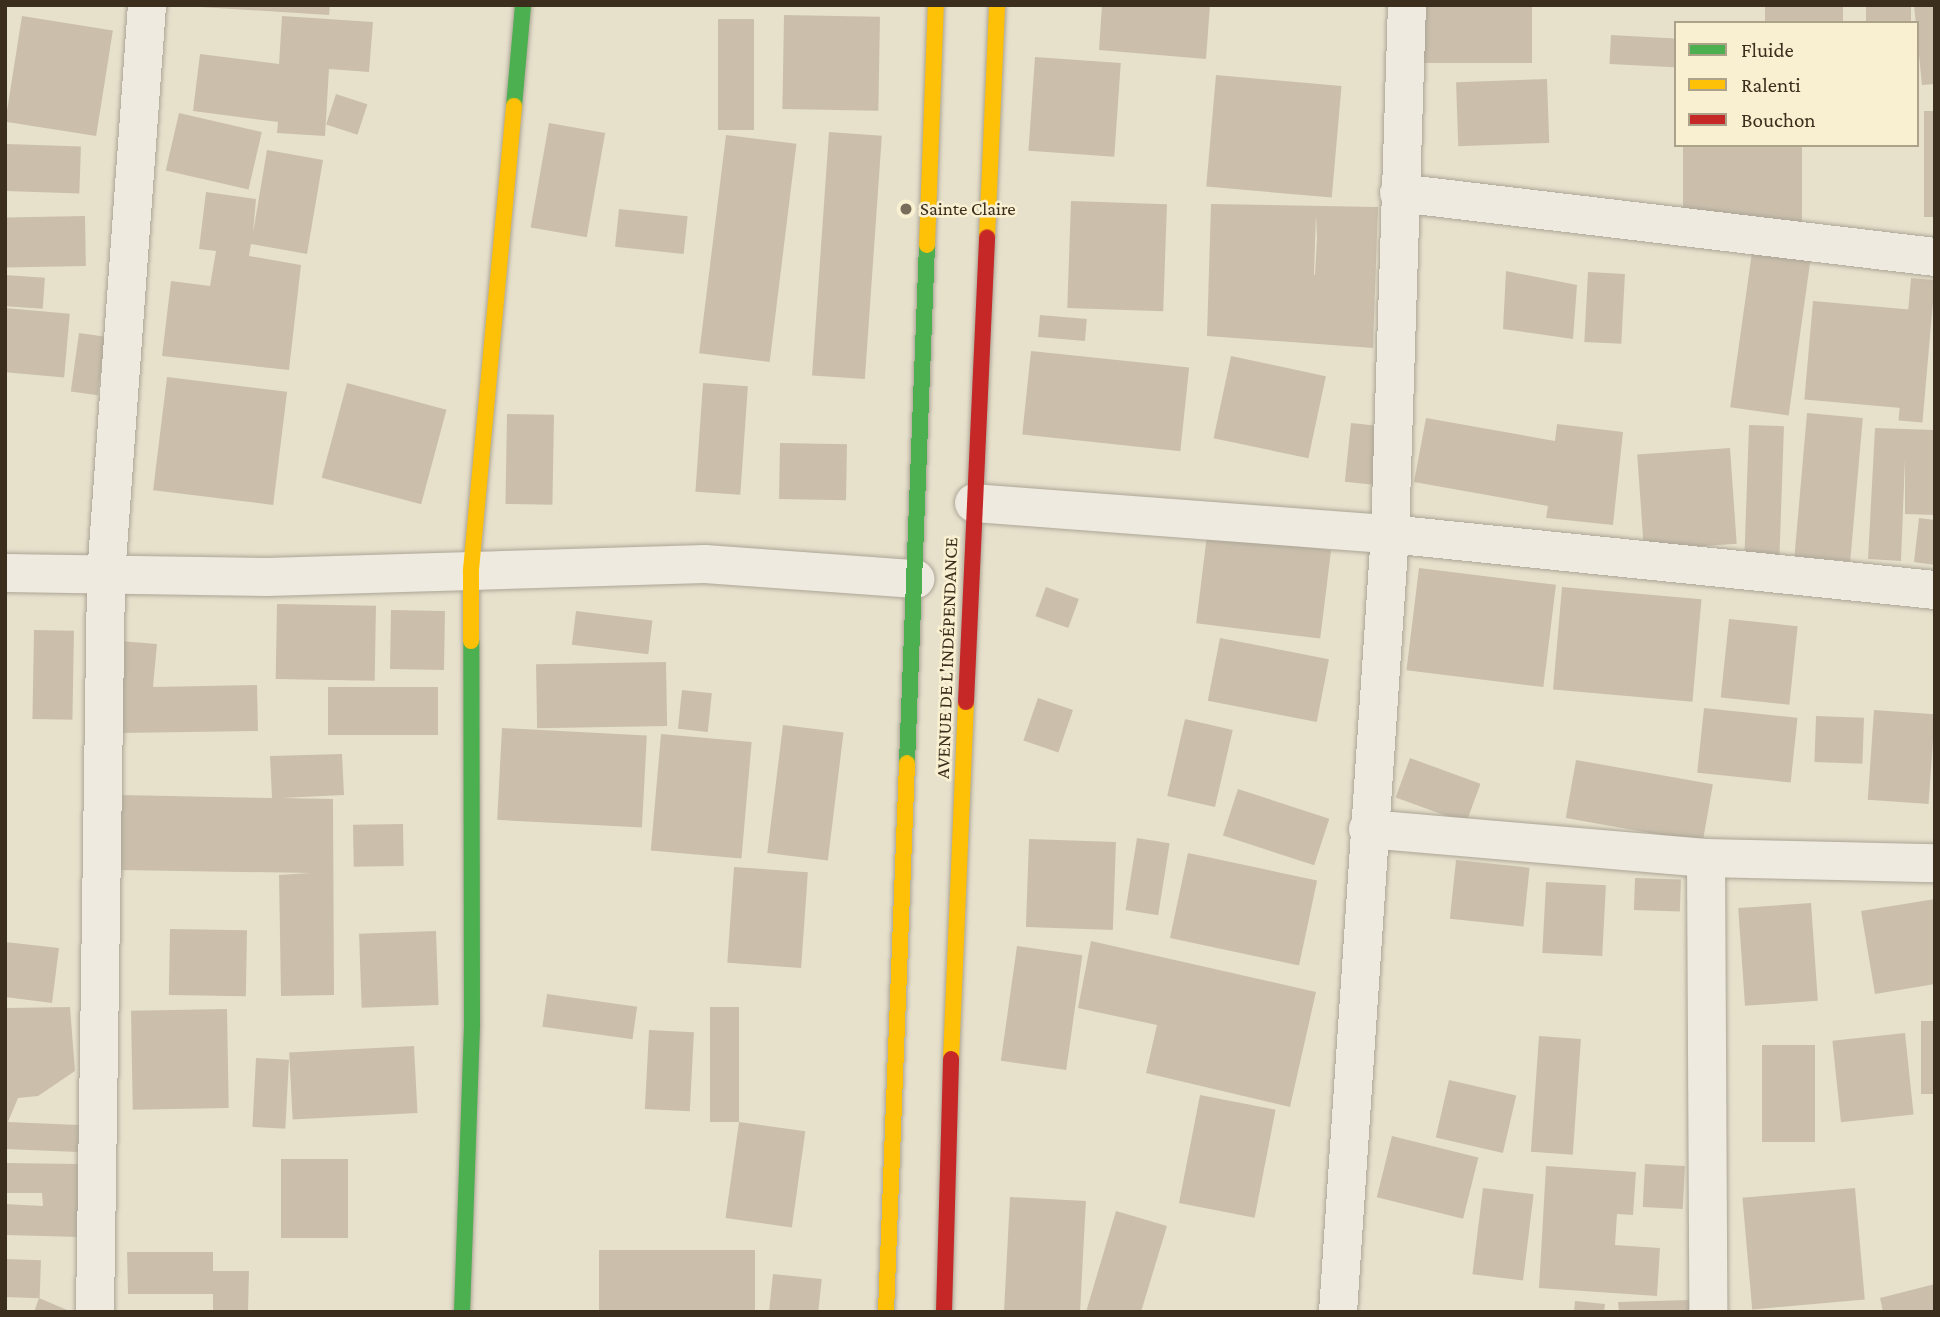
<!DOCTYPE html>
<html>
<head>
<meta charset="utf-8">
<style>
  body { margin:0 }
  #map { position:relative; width:1940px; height:1317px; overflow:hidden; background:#e7e1cc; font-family:"Crimson Pro",serif }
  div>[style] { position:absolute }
  .building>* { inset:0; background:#cbbfac; transform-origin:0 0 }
  .roads { filter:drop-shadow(0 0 2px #aca596) drop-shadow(0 0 2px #aca596) }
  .street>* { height:38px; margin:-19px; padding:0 19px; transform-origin:19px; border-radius:19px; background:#eeeadf }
  .fast>* { height:16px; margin:-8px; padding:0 8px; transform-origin:8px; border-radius:8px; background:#4caf50 }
  .slow>* { height:16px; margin:-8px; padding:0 8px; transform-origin:8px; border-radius:8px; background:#ffc107 }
  .jam>* { height:16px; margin:-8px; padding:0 8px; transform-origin:8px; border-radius:8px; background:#c62828 }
  .dots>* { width:19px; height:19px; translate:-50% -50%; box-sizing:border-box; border:4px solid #f8f0d1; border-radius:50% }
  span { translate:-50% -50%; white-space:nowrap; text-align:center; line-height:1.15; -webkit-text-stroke:5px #f8f0d1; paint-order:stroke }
  .poi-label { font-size:19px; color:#3b2e1c }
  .left { translate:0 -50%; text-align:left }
  .street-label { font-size:19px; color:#3b2e1c }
  .frame { position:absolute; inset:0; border:7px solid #3b2e1c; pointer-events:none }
  .legend { position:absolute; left:1674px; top:21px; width:245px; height:126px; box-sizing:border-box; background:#f8f0d1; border:2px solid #aca289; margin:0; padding:9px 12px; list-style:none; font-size:21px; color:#3b2e1c }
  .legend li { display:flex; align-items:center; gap:14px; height:35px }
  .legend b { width:35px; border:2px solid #aca289 }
</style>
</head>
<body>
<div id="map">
  <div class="building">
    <div style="clip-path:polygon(200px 5px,330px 5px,329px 15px,200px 7px)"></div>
    <div style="clip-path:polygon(1102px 5px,1210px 5px,1206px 59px,1099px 50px)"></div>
    <div style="left:1418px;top:5px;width:114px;height:58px"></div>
    <div style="left:1765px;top:5px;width:78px;height:18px"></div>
    <div style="left:1866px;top:5px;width:45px;height:18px"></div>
    <div style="clip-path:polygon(1914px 5px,1935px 5px,1935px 84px,1922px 85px)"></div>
    <div style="left:784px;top:15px;width:96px;height:94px;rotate:1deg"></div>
    <div style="left:22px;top:16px;width:92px;height:107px;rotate:9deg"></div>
    <div style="clip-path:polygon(282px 16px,373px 22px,369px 72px,329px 69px,325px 136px,277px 133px,278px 122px,193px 111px,200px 54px,279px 64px)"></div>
    <div style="left:718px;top:19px;width:36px;height:111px"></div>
    <div style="left:1611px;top:35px;width:65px;height:29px;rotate:3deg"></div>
    <div style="left:1035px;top:57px;width:86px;height:94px;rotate:4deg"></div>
    <div style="left:1216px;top:75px;width:126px;height:112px;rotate:5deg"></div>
    <div style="left:1547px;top:79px;width:64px;height:91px;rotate:88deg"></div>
    <div style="left:336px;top:94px;width:33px;height:32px;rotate:18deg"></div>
    <div style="left:1924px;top:111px;width:11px;height:106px"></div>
    <div style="left:179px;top:113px;width:85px;height:59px;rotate:13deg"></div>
    <div style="left:549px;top:123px;width:57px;height:106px;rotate:10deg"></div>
    <div style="left:829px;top:132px;width:53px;height:244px;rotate:4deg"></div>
    <div style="left:726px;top:135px;width:71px;height:220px;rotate:7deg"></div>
    <div style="left:7px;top:144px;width:74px;height:47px;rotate:2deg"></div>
    <div style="left:1683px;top:145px;width:119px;height:77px"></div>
    <div style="clip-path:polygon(267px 150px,323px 160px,307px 254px,251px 244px,249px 256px,301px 265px,289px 370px,162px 356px,171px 281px,210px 286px,216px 251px,199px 249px,206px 192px,256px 199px,253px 233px)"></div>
    <div style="left:1071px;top:201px;width:96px;height:107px;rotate:2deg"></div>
    <div style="clip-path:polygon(evenodd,1211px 204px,1378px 207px,1373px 348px,1207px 336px,1211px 204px,1316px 215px,1317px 238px,1315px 275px,1314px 275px,1316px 215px)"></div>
    <div style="left:619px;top:209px;width:69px;height:38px;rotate:6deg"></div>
    <div style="left:85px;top:216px;width:50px;height:80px;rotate:89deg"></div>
    <div style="left:1754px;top:238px;width:59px;height:171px;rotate:8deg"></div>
    <div style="clip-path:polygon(1506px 271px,1577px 285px,1573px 339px,1503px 329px)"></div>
    <div style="left:1588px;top:272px;width:37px;height:70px;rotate:3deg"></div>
    <div style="left:5px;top:275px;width:40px;height:31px;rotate:4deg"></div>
    <div style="left:1911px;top:278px;width:24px;height:143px;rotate:5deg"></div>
    <div style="left:1813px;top:301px;width:97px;height:99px;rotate:5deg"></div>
    <div style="left:5px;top:308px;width:65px;height:64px;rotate:5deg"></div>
    <div style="left:1040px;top:315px;width:47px;height:22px;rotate:5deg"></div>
    <div style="left:79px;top:333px;width:27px;height:59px;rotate:8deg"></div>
    <div style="left:1031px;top:351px;width:159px;height:84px;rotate:6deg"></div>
    <div style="left:1231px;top:356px;width:97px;height:84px;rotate:12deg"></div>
    <div style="left:167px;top:377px;width:121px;height:114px;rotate:7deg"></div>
    <div style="left:347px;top:383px;width:103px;height:98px;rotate:15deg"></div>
    <div style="left:703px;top:383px;width:45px;height:109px;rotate:4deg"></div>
    <div style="left:1807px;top:413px;width:56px;height:144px;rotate:5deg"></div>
    <div style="left:507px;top:414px;width:47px;height:90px;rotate:1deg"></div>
    <div style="clip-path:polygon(1426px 418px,1555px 441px,1557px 424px,1623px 432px,1613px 525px,1546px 518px,1548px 506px,1414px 482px)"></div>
    <div style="left:1351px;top:423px;width:53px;height:59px;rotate:6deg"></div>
    <div style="left:1749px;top:425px;width:35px;height:140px;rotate:2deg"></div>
    <div style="clip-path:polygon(1875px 428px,1935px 430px,1935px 515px,1905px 514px,1905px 459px,1901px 561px,1868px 559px)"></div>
    <div style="left:780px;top:443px;width:67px;height:56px;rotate:1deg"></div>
    <div style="left:1730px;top:448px;width:96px;height:93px;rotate:86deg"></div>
    <div style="clip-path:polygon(1919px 518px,1935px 520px,1935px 565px,1914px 562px)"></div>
    <div style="left:1207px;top:535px;width:125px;height:89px;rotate:7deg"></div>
    <div style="left:1419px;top:568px;width:138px;height:103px;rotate:7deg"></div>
    <div style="left:1046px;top:587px;width:35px;height:31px;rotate:20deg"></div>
    <div style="left:1562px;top:587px;width:140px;height:103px;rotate:5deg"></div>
    <div style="left:277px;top:604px;width:99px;height:75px;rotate:1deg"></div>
    <div style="left:391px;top:610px;width:54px;height:59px;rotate:1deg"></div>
    <div style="left:576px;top:611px;width:77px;height:34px;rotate:7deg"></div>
    <div style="left:1729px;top:619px;width:69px;height:79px;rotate:6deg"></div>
    <div style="left:34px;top:630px;width:40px;height:89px;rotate:1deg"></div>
    <div style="left:1220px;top:638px;width:111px;height:64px;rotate:11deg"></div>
    <div style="clip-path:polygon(120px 641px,157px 644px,153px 687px,257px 685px,258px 731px,119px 733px)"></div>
    <div style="left:666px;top:662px;width:64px;height:130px;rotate:89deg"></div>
    <div style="left:328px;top:687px;width:110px;height:48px"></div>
    <div style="left:682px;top:690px;width:30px;height:39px;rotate:6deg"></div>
    <div style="left:1038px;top:698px;width:37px;height:45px;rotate:19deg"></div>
    <div style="left:1704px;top:708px;width:94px;height:65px;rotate:6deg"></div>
    <div style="left:1874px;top:710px;width:61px;height:90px;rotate:4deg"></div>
    <div style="left:1816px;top:716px;width:48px;height:46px;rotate:2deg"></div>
    <div style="left:1185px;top:719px;width:49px;height:79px;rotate:13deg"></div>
    <div style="left:783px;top:725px;width:61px;height:129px;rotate:7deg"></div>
    <div style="left:502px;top:728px;width:145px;height:92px;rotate:3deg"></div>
    <div style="left:661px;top:734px;width:91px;height:117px;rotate:5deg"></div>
    <div style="clip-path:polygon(342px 754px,344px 795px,281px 798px,333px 799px,334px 995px,281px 996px,279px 875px,310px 873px,120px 870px,120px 795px,272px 798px,270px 756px)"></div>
    <div style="left:1410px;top:758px;width:75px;height:42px;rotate:20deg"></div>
    <div style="left:1576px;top:760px;width:139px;height:59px;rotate:10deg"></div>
    <div style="left:1238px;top:789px;width:96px;height:49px;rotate:18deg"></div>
    <div style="left:403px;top:824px;width:42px;height:50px;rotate:89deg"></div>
    <div style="left:1137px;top:838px;width:33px;height:73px;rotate:9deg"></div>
    <div style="left:1029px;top:839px;width:87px;height:88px;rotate:2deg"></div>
    <div style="left:1188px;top:853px;width:132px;height:87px;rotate:12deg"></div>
    <div style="left:1456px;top:860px;width:74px;height:59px;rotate:6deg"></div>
    <div style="left:734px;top:867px;width:74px;height:96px;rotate:4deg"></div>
    <div style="left:1635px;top:878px;width:46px;height:32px;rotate:2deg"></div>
    <div style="left:1546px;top:882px;width:60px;height:71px;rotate:3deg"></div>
    <div style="clip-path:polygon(1935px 899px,1935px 984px,1875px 994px,1861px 911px)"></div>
    <div style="left:1811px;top:903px;width:98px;height:73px;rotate:86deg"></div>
    <div style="left:170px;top:929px;width:77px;height:66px;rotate:1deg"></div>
    <div style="left:436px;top:931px;width:74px;height:77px;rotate:88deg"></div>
    <div style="clip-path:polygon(1091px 941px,1316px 992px,1290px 1107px,1146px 1073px,1157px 1025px,1078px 1008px)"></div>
    <div style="clip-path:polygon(5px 942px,59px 948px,52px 1003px,5px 997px)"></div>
    <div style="left:1017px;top:946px;width:66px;height:116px;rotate:8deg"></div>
    <div style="left:547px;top:994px;width:91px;height:33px;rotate:8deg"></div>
    <div style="clip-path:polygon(70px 1007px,75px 1071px,38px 1096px,18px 1098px,8px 1122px,79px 1125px,78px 1152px,5px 1149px,5px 1008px)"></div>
    <div style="left:710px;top:1007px;width:29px;height:115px"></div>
    <div style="left:227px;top:1009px;width:99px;height:96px;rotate:89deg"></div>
    <div style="left:1921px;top:1021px;width:14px;height:73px"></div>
    <div style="left:649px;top:1030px;width:45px;height:79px;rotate:3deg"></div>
    <div style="left:1905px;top:1033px;width:82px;height:73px;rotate:84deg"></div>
    <div style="left:1539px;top:1036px;width:42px;height:116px;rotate:4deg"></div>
    <div style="left:1762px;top:1045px;width:53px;height:97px"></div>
    <div style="left:414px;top:1046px;width:67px;height:125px;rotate:87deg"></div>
    <div style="left:256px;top:1058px;width:33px;height:69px;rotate:3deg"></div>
    <div style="left:1449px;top:1080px;width:69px;height:59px;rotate:13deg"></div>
    <div style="left:1200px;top:1095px;width:77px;height:110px;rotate:11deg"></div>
    <div style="left:739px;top:1122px;width:67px;height:97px;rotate:8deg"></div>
    <div style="left:1392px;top:1136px;width:89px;height:63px;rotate:14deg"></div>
    <div style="left:281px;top:1159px;width:67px;height:79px"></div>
    <div style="clip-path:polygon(5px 1163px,80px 1164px,80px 1237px,5px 1235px,5px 1204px,43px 1206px,42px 1193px,5px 1193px)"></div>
    <div style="left:1645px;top:1164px;width:40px;height:43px;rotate:3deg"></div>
    <div style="clip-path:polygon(1546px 1166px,1636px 1172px,1633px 1215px,1617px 1214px,1615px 1245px,1660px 1248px,1657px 1296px,1539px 1288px)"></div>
    <div style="left:1483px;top:1188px;width:51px;height:87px;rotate:7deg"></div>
    <div style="left:1855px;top:1188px;width:112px;height:113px;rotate:85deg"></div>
    <div style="left:1010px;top:1197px;width:76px;height:115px;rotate:3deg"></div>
    <div style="clip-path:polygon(1116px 1211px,1167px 1226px,1141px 1312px,1086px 1312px)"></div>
    <div style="left:599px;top:1250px;width:156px;height:62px"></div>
    <div style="clip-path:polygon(127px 1252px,213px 1252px,213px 1271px,249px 1271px,248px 1312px,213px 1312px,213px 1294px,128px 1294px)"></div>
    <div style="left:5px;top:1259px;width:36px;height:38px;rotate:2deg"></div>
    <div style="left:773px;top:1274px;width:49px;height:38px;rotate:6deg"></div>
    <div style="clip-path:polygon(1935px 1284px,1935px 1312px,1883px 1312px,1880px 1298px)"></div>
    <div style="clip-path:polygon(39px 1298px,72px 1312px,34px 1312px)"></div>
    <div style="clip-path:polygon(1690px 1300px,1690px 1312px,1619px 1312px,1618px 1302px)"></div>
    <div style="clip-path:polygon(1575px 1301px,1605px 1304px,1604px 1312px,1574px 1312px)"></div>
  </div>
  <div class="roads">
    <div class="street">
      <div style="left:1399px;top:193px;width:540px;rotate:6.81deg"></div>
      <div style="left:974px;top:503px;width:417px;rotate:4.3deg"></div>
      <div style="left:1390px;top:534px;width:548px;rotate:5.87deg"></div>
      <div style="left:5px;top:573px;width:262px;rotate:0.9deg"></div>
      <div style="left:267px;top:577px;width:438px;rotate:-1.7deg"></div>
      <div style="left:705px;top:564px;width:211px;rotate:4.1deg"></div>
      <div style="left:1368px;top:829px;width:339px;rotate:4.9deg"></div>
      <div style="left:1706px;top:858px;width:229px;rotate:1.3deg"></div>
      <div style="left:1706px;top:858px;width:454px;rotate:89.7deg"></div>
      <div style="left:95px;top:1312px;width:736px;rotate:-89.14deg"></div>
      <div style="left:106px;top:576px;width:572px;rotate:-85.89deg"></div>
      <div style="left:1338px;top:1312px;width:780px;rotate:-86.18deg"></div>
      <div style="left:1390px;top:534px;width:529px;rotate:-88.16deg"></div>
    </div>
    <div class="fast">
      <div style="left:514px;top:106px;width:101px;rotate:-84.9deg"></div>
      <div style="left:907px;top:763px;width:518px;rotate:-87.79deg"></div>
      <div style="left:462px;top:1312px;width:289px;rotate:-88deg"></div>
      <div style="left:472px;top:1023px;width:382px;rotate:-90.1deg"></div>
    </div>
    <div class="slow">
      <div style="left:987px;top:237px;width:232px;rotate:-87.5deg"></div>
      <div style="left:927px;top:245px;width:240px;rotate:-87.9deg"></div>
      <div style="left:471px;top:641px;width:71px;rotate:-90deg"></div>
      <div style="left:471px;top:570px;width:466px;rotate:-84.7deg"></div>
      <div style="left:951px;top:1059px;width:357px;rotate:-87.6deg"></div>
      <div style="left:886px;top:1312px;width:549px;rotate:-87.81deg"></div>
    </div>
    <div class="jam">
      <div style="left:966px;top:702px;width:465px;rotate:-87.4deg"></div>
      <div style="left:944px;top:1312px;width:253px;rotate:-88.4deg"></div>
    </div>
  </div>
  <div class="dots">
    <div style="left:906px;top:209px;background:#776d5a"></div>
  </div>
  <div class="poi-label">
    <span class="left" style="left:920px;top:209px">Sainte Claire</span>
  </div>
  <div class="street-label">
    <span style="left:947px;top:658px;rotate:-88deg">AVENUE DE L'INDÉPENDANCE</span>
  </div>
  <div class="frame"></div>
  <ul class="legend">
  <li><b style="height:9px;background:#4caf50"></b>Fluide</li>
  <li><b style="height:9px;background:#ffc107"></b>Ralenti</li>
  <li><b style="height:9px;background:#c62828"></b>Bouchon</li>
  </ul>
</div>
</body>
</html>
